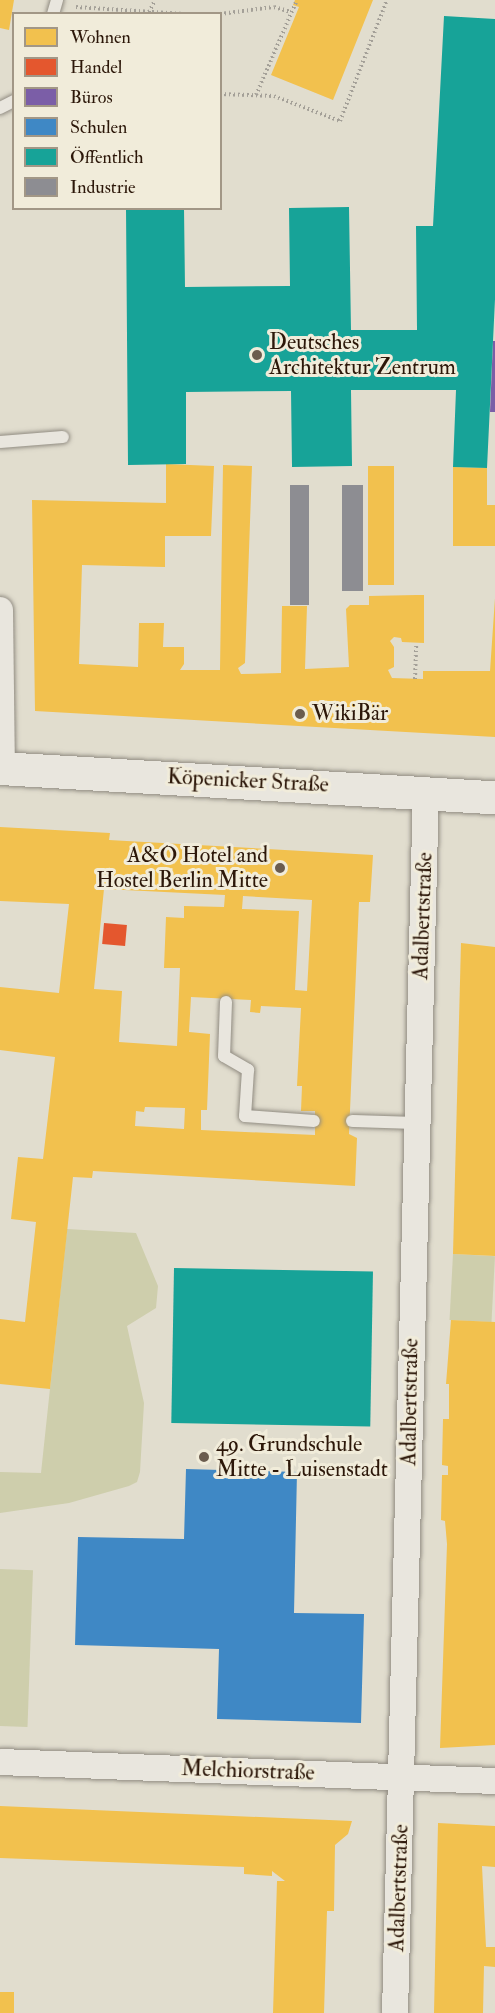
<!DOCTYPE html>
<html>
<head>
<meta charset="utf-8">
<style>
  body { margin:0 }
  #map { position:relative; width:495px; height:2013px; overflow:hidden; background:#e1ddce; font-family:"IM FELL Double Pica",serif }
  div>[style] { position:absolute }
  .green>* { inset:0; background:#ceceac; transform-origin:0 0 }
  .homes>* { inset:0; background:#f2c14e; transform-origin:0 0 }
  .shops>* { inset:0; background:#e4572e; transform-origin:0 0 }
  .offices>* { inset:0; background:#7b5ea7 }
  .schools>* { inset:0; background:#3f88c5 }
  .public>* { inset:0; background:#17a398; transform-origin:0 0 }
  .industry>* { inset:0; background:#8d8d92; transform-origin:0 0 }
  .path>* { height:4px; margin-top:-2px; transform-origin:0; background:repeating-linear-gradient(90deg,#a4a098 0 1.5px,transparent 0 4.5px) }
  .roads { filter:drop-shadow(0 0 2px #918c82) drop-shadow(0 0 2px #918c82) }
  .service>* { height:12px; margin:-6px; padding:0 6px; transform-origin:6px; border-radius:6px; background:#e9e6de }
  .minor>* { height:26px; margin:-13px; padding:0 13px; transform-origin:13px; border-radius:13px; background:#e9e6de }
  .secondary>* { height:33px; margin:-16.5px; padding:0 16.5px; transform-origin:16.5px; border-radius:16.5px; background:#e9e6de }
  .dots>* { width:16px; height:16px; translate:-50% -50%; box-sizing:border-box; border:3px solid #f1ecda; border-radius:50% }
  span { translate:-50% -50%; white-space:nowrap; text-align:center; line-height:1.15; -webkit-text-stroke:6px #f1ecda; paint-order:stroke }
  .poi-label { font-size:22px; color:#2c1709 }
  .left { translate:0 -50%; text-align:left }
  .right { translate:-100% -50%; text-align:right }
  .street-label { font-size:22px; color:#2c1709 }
  .legend { position:absolute; left:12px; top:12px; width:210px; height:198px; box-sizing:border-box; background:#f1ecda; border:2px solid #a29786; margin:0; padding:8px 10px; list-style:none; font-size:18px; color:#2c1709 }
  .legend li { display:flex; align-items:center; gap:12px; height:30px }
  .legend b { width:30px; border:2px solid #a29786 }
</style>
</head>
<body>
<div id="map">
  <div class="green">
    <div style="clip-path:polygon(67px 1229px,136px 1233px,158px 1286px,156px 1308px,127px 1326px,144px 1403px,140px 1472px,137px 1482px,129px 1486px,69px 1503px,0 1513px,0 1472px,41px 1473px)"></div>
    <div style="left:453px;top:1254px;width:42px;height:66px;rotate:3deg"></div>
    <div style="left:0;top:1569px;width:33px;height:157px;rotate:2deg"></div>
  </div>
  <div class="homes">
    <div style="clip-path:polygon(0 0,14px 0,9px 30px,0 28px)"></div>
    <div style="clip-path:polygon(295px 0,373px 0,333px 100px,271px 75px,299px 7px,293px 5px)"></div>
    <div style="clip-path:polygon(166px 464px,214px 466px,211px 536px,165px 536px,165px 567px,82px 565px,79px 664px,138px 667px,139px 623px,164px 623px,163px 647px,184px 647px,184px 664px,180px 670px,220px 670px,223px 465px,252px 466px,245px 663px,238px 668px,241px 674px,281px 673px,282px 606px,307px 606px,305px 669px,349px 667px,346px 609px,350px 605px,369px 605px,369px 596px,416px 595px,424px 595px,424px 643px,402px 642px,401px 638px,394px 637px,390px 641px,394px 647px,394px 667px,388px 670px,392px 678px,423px 679px,423px 671px,490px 671px,495px 598px,495px 737px,35px 711px,32px 500px,166px 503px)"></div>
    <div style="left:368px;top:466px;width:26px;height:119px"></div>
    <div style="clip-path:polygon(453px 467px,487px 468px,487px 505px,495px 505px,495px 546px,453px 546px)"></div>
    <div style="clip-path:polygon(evenodd,0 827px,110px 833px,109px 840px,373px 855px,370px 902px,359px 902px,349px 1134px,357px 1138px,355px 1186px,93px 1171px,92px 1178px,73px 1177px,50px 1389px,0 1384px,0 1319px,25px 1322px,36px 1222px,11px 1219px,18px 1157px,43px 1159px,55px 1057px,0 1050px,0 987px,59px 993px,69px 904px,0 901px,0 827px,104px 889px,225px 895px,224px 907px,184px 906px,184px 918px,166px 917px,164px 968px,180px 968px,177px 1046px,119px 1042px,122px 991px,94px 989px,104px 889px,0 827px,243px 896px,312px 900px,307px 991px,295px 990px,299px 911px,242px 909px,243px 896px,0 827px,191px 997px,251px 1000px,250px 1012px,260px 1013px,261px 1006px,301px 1008px,297px 1086px,302px 1086px,301px 1111px,315px 1111px,315px 1135px,201px 1130px,201px 1110px,207px 1110px,210px 1034px,189px 1032px,191px 997px,0 827px,145px 1107px,185px 1108px,184px 1129px,135px 1126px,136px 1111px,144px 1112px,145px 1107px)"></div>
    <div style="clip-path:polygon(461px 943px,495px 947px,495px 1256px,453px 1254px)"></div>
    <div style="clip-path:polygon(451px 1320px,495px 1322px,495px 1745px,440px 1748px,447px 1544px,445px 1521px,441px 1520px,442px 1475px,448px 1475px,448px 1466px,442px 1465px,443px 1419px,449px 1419px,449px 1384px,446px 1384px)"></div>
    <div style="clip-path:polygon(0 1806px,352px 1821px,348px 1834px,335px 1845px,334px 1911px,327px 1911px,324px 2013px,273px 2013px,277px 1881px,285px 1881px,272px 1871px,272px 1876px,244px 1874px,244px 1867px,0 1858px)"></div>
    <div style="clip-path:polygon(438px 1823px,495px 1826px,495px 1867px,482px 1866px,486px 1947px,495px 1947px,495px 1967px,484px 1966px,483px 2013px,434px 2013px)"></div>
    <div style="left:0;top:1992px;width:14px;height:21px"></div>
  </div>
  <div class="shops">
    <div style="left:104px;top:923px;width:23px;height:21px;rotate:5deg"></div>
  </div>
  <div class="offices">
    <div style="clip-path:polygon(493px 341px,495px 341px,495px 412px,490px 412px)"></div>
  </div>
  <div class="schools">
    <div style="clip-path:polygon(186px 1469px,297px 1472px,294px 1613px,364px 1614px,361px 1723px,217px 1719px,219px 1649px,75px 1645px,78px 1537px,184px 1539px)"></div>
  </div>
  <div class="public">
    <div style="clip-path:polygon(444px 16px,495px 19px,495px 299px,487px 468px,453px 467px,456px 390px,351px 390px,352px 466px,292px 467px,291px 391px,186px 392px,186px 464px,128px 465px,126px 208px,184px 208px,185px 287px,290px 286px,289px 208px,349px 207px,351px 330px,417px 330px,416px 226px,433px 226px)"></div>
    <div style="left:174px;top:1268px;width:199px;height:155px;rotate:1deg"></div>
  </div>
  <div class="industry">
    <div style="left:290px;top:485px;width:19px;height:120px"></div>
    <div style="left:342px;top:485px;width:21px;height:106px"></div>
  </div>
  <div class="path">
    <div style="left:76px;top:7px;width:108px;rotate:3.7deg"></div>
    <div style="left:149px;top:12px;width:13px;rotate:-63deg"></div>
    <div style="left:220px;top:14px;width:54px;rotate:-7.4deg"></div>
    <div style="left:274px;top:7px;width:18px;rotate:16deg"></div>
    <div style="left:220px;top:94px;width:54px;rotate:2.1deg"></div>
    <div style="left:274px;top:96px;width:71px;rotate:20.7deg"></div>
    <div style="left:340px;top:121px;width:130px;rotate:-68.8deg"></div>
    <div style="left:256px;top:95px;width:103px;rotate:-66.7deg"></div>
    <div style="left:415px;top:679px;width:36px;rotate:-88deg"></div>
  </div>
  <div class="roads">
    <div class="service">
      <div style="left:53px;top:14px;width:15px;rotate:-74deg"></div>
      <div style="left:0;top:108px;width:16px;rotate:-27deg"></div>
      <div style="left:0;top:442px;width:63px;rotate:-4.5deg"></div>
      <div style="left:226px;top:1002px;width:54px;rotate:92.1deg"></div>
      <div style="left:224px;top:1056px;width:28px;rotate:30deg"></div>
      <div style="left:248px;top:1070px;width:46px;rotate:93.7deg"></div>
      <div style="left:245px;top:1116px;width:69px;rotate:4.1deg"></div>
      <div style="left:352px;top:1121px;width:65px;rotate:1.8deg"></div>
    </div>
    <div class="minor">
      <div style="left:0;top:610px;width:158px;rotate:89.3deg"></div>
      <div style="left:0;top:1762px;width:495px;rotate:2.2deg"></div>
      <div style="left:395px;top:2013px;width:1221px;rotate:-88.55deg"></div>
    </div>
    <div class="secondary">
      <div style="left:0;top:768px;width:496px;rotate:3.4deg"></div>
    </div>
  </div>
  <div class="dots">
    <div style="left:257px;top:355px;background:#6b5c4e"></div>
    <div style="left:300px;top:714px;background:#6b5c4e"></div>
    <div style="left:280px;top:868px;background:#6b5c4e"></div>
    <div style="left:204px;top:1457px;background:#6b5c4e"></div>
  </div>
  <div class="poi-label">
    <span class="left" style="left:269px;top:355px">Deutsches<br>Architektur Zentrum</span>
    <span class="left" style="left:312px;top:714px">WikiBär</span>
    <span class="right" style="left:268px;top:868px">A&amp;O Hotel and<br>Hostel Berlin Mitte</span>
    <span class="left" style="left:216px;top:1457px">49. Grundschule<br>Mitte - Luisenstadt</span>
  </div>
  <div class="street-label">
    <span style="left:248px;top:781px;rotate:3deg">Köpenicker Straße</span>
    <span style="left:423px;top:916px;rotate:-88deg">Adalbertstraße</span>
    <span style="left:410px;top:1402px;rotate:-89deg">Adalbertstraße</span>
    <span style="left:248px;top:1771px;rotate:2deg">Melchiorstraße</span>
    <span style="left:399px;top:1888px;rotate:-88deg">Adalbertstraße</span>
  </div>
  <ul class="legend">
  <li><b style="height:16px;background:#f2c14e"></b>Wohnen</li>
  <li><b style="height:16px;background:#e4572e"></b>Handel</li>
  <li><b style="height:16px;background:#7b5ea7"></b>Büros</li>
  <li><b style="height:16px;background:#3f88c5"></b>Schulen</li>
  <li><b style="height:16px;background:#17a398"></b>Öffentlich</li>
  <li><b style="height:16px;background:#8d8d92"></b>Industrie</li>
  </ul>
</div>
</body>
</html>
